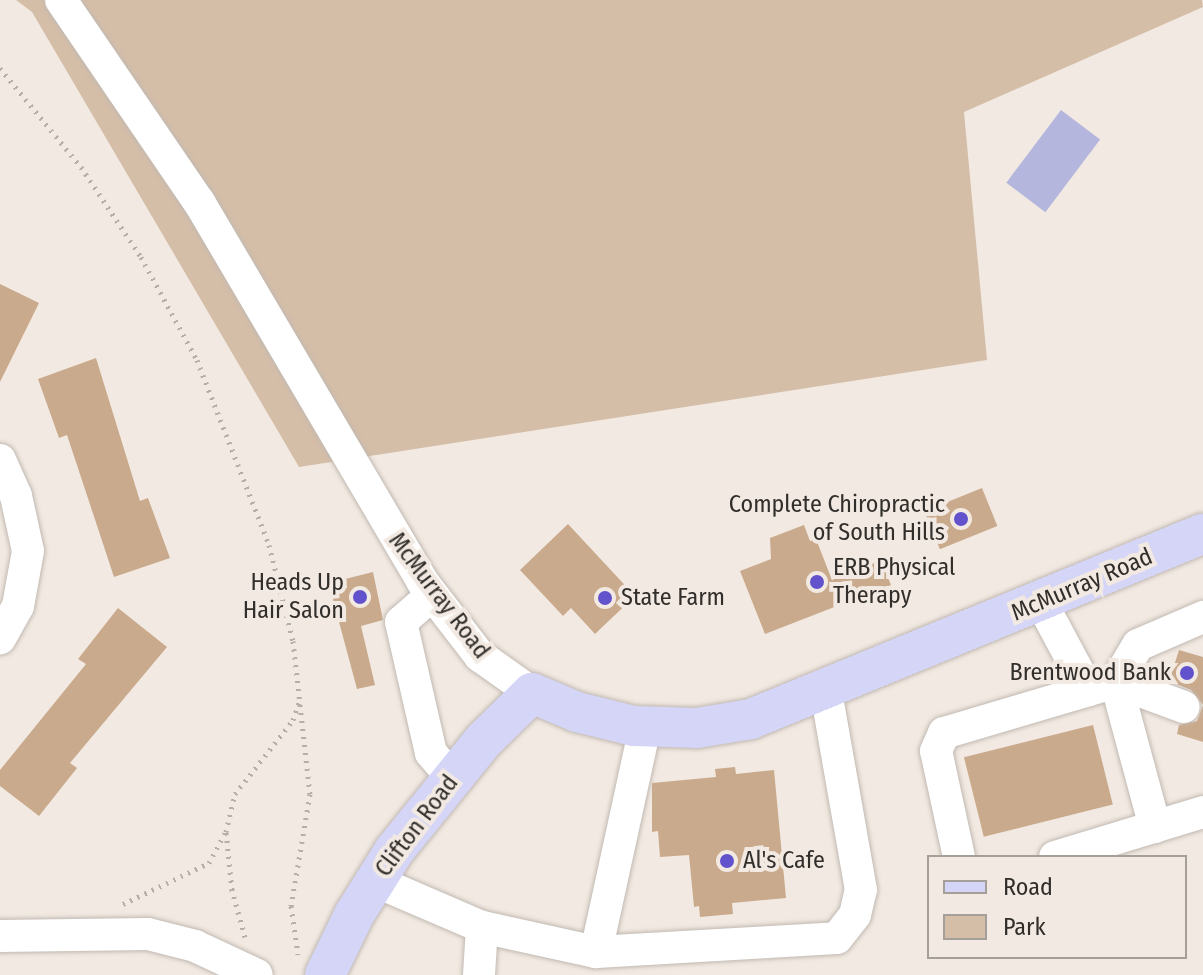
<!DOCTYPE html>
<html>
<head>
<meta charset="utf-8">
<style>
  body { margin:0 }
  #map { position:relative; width:1203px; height:975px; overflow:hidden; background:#f2eae2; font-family:"Fira Sans Condensed",sans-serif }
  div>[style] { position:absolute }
  .green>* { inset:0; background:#d5bea8 }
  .water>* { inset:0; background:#b5b6dd; transform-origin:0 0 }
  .building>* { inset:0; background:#caaa8c; transform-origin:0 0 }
  .path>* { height:5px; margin-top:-2.5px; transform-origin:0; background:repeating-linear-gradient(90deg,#b5afa8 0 2px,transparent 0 8px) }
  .roads { filter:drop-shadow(0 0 2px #c1b9b2) drop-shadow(0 0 2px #c1b9b2) }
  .minor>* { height:32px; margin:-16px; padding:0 16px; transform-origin:16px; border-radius:16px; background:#fff }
  .major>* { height:40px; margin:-20px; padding:0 20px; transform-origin:20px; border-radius:20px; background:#d4d5f7 }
  .dots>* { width:22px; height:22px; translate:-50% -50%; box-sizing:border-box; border:4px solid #f2eae2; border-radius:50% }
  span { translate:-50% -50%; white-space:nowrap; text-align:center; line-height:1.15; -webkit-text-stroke:8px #f2eae2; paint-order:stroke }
  .poi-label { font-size:24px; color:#312e2b }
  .right { translate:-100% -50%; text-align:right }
  .left { translate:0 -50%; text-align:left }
  .street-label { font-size:24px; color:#312e2b }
  .legend { position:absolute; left:927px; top:855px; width:260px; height:104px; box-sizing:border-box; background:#f2eae2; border:2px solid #a59f99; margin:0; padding:10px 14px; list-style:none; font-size:24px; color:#312e2b }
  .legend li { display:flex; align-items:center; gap:16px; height:40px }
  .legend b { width:40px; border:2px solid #a59f99 }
</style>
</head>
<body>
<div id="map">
  <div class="green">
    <div style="clip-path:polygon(16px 0,1202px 0,1203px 7px,964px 112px,987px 360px,299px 467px,32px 12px)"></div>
  </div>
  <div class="water">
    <div style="left:1061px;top:110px;width:49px;height:91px;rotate:37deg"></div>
  </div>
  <div class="building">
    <div style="clip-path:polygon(0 284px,39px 303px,0 382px)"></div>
    <div style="clip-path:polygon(96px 358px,140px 501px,148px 498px,170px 558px,114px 577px,67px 435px,59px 438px,38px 379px)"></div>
    <div style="left:982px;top:488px;width:41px;height:62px;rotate:68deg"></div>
    <div style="clip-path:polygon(568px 524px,635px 596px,595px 634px,571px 608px,563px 616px,520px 570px)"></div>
    <div style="clip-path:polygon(804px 525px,810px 541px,816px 539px,832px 580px,881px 560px,891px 585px,765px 634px,740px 571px,771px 559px,770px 538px)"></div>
    <div style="clip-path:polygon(373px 572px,383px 620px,361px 626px,375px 685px,357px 689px,331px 592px,347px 588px,345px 579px)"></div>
    <div style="clip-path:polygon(118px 608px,167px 647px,70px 763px,77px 768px,39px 816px,0 786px,0 770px,86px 664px,78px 659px)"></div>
    <div style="clip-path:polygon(1179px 650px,1203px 657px,1203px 742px,1177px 734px,1179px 725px,1197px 721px,1203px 705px,1191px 690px,1169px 681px)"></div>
    <div style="left:1093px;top:725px;width:82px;height:133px;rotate:76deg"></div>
    <div style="clip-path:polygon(735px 767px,736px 774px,774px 770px,786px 898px,732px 903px,733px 914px,700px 917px,699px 906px,694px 907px,689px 855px,660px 857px,658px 831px,652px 832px,652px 783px,716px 777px,715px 769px)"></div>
  </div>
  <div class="path">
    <div style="left:0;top:68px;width:128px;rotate:50.7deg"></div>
    <div style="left:81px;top:167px;width:108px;rotate:56.3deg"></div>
    <div style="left:141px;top:257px;width:117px;rotate:61.5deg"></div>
    <div style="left:197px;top:360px;width:199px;rotate:68.7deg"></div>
    <div style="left:269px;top:545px;width:99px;rotate:76deg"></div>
    <div style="left:293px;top:641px;width:154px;rotate:83.7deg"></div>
    <div style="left:310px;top:794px;width:114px;rotate:99.6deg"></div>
    <div style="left:291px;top:906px;width:49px;rotate:81.7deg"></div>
    <div style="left:123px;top:904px;width:95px;rotate:-25.5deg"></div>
    <div style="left:209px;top:863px;width:34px;rotate:-62deg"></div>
    <div style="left:245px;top:937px;width:49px;rotate:-105.5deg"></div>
    <div style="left:232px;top:890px;width:58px;rotate:-95.9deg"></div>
    <div style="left:226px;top:832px;width:39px;rotate:-77deg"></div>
    <div style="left:235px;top:794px;width:94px;rotate:-51.9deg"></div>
    <div style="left:293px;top:720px;width:21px;rotate:-71deg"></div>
  </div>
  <div class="roads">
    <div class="minor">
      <div style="left:61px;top:0;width:245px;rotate:55.7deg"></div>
      <div style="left:199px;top:202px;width:440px;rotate:59.5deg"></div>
      <div style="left:422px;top:581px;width:95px;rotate:52.3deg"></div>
      <div style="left:480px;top:656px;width:64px;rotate:35.4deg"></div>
      <div style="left:0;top:460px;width:39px;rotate:66deg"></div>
      <div style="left:16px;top:496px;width:56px;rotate:77.7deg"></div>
      <div style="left:28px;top:551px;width:56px;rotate:100.3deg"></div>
      <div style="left:18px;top:606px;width:37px;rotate:119deg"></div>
      <div style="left:432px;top:595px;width:41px;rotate:138.9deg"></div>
      <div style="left:401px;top:622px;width:134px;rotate:77.1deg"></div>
      <div style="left:431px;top:753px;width:33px;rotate:49deg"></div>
      <div style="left:1041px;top:602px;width:100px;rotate:61.9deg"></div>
      <div style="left:1155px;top:827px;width:150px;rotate:-105.1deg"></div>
      <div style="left:1116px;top:682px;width:43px;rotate:-59.3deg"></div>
      <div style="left:1138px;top:645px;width:71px;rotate:-23.3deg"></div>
      <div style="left:959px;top:857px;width:108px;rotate:-102.2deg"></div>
      <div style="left:936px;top:751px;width:20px;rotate:-66deg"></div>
      <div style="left:944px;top:733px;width:179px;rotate:-16.5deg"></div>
      <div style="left:1116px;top:682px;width:72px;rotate:20.2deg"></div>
      <div style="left:1055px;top:857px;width:155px;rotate:-16.9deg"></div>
      <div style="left:375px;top:881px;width:116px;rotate:23.3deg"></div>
      <div style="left:482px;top:927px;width:48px;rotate:93.6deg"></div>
      <div style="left:482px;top:927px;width:117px;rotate:12.4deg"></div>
      <div style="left:596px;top:952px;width:230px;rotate:-77.7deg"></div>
      <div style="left:0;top:936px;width:148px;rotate:-0.8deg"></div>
      <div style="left:148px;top:934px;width:49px;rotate:14.3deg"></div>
      <div style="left:195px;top:946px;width:68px;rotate:25.1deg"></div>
      <div style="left:596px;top:952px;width:241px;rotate:-3.3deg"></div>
      <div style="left:837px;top:938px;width:29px;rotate:-52deg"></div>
      <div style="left:855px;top:915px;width:26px;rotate:-77deg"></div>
      <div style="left:861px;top:890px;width:201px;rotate:-100deg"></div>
    </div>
    <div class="major">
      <div style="left:325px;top:975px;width:67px;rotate:-64.2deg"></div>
      <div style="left:354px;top:915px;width:75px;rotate:-58deg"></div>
      <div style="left:394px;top:851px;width:143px;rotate:-51deg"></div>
      <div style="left:484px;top:740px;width:67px;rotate:-44.4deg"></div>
      <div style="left:532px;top:693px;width:49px;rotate:22.9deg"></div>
      <div style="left:577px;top:712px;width:59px;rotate:13.8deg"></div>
      <div style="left:634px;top:726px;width:63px;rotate:1.8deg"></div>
      <div style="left:697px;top:728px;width:55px;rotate:-9.5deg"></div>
      <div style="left:751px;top:719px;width:488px;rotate:-22.3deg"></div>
    </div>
  </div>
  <div class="dots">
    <div style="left:961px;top:519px;background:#6253cc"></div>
    <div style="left:817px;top:582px;background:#6253cc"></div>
    <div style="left:360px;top:597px;background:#6253cc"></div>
    <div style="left:605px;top:598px;background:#6253cc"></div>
    <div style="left:1187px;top:673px;background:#6253cc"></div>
    <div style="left:727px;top:861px;background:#6253cc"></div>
  </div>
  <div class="poi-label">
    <span class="right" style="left:945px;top:519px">Complete Chiropractic<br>of South Hills</span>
    <span class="left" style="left:833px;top:582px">ERB Physical<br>Therapy</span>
    <span class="right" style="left:344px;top:597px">Heads Up<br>Hair Salon</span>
    <span class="left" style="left:621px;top:598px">State Farm</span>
    <span class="right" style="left:1171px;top:673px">Brentwood Bank</span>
    <span class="left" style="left:743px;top:861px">Al's Cafe</span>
  </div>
  <div class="street-label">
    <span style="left:1082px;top:585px;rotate:-23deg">McMurray Road</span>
    <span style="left:439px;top:596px;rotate:53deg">McMurray Road</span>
    <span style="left:417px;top:826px;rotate:-53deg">Clifton Road</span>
  </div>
  <ul class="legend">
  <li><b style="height:10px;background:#d4d5f7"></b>Road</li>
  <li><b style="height:22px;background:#d5bea8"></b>Park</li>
  </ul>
</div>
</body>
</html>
